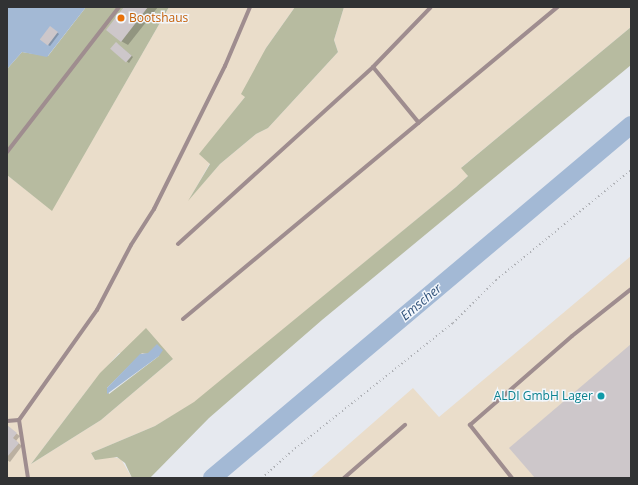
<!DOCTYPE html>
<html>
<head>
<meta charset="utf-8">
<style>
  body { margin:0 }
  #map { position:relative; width:638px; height:485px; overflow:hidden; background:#e6e9ef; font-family:"Open Sans",sans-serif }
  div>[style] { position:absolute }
  .industrial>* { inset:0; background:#eaddca }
  .green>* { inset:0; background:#b7bba0 }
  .water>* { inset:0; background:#a3b9d5 }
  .shadow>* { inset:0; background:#0003 }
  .river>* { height:18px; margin:-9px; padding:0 9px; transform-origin:9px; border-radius:9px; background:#a3b9d5 }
  .building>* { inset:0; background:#cdc7ca; transform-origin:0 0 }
  .path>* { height:2px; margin-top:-1px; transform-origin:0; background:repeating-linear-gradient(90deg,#aeb0b5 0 1px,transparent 0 4px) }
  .lane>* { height:4px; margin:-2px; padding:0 2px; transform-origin:2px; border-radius:2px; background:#9f8d8f }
  .dots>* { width:11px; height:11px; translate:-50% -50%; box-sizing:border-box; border:2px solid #f3f7fc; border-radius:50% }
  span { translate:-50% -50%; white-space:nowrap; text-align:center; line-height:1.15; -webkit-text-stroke:3px #f3f7fc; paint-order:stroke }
  .food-label { font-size:12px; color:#c56008 }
  .left { translate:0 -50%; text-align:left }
  .culture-label { font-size:12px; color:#0d838f }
  .right { translate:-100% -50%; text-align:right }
  .water-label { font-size:13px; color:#32537b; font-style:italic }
  .frame { position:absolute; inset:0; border:8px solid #313234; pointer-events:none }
</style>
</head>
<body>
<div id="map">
  <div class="industrial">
    <div style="clip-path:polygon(evenodd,169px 7px,295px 7px,266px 48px,245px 97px,200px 154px,210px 163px,190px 198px,220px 164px,256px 134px,268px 128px,338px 52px,334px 40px,344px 7px,631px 7px,631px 27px,462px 167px,468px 176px,456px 187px,194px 403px,155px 426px,91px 453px,95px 460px,110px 456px,121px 459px,132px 478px,7px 478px,7px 175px,52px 210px,169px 7px,119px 353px,173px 359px,101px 420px,31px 464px,91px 385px,119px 353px)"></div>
    <div style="clip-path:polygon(631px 256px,631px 478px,310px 478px,413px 388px,439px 417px)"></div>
  </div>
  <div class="green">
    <div style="clip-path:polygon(86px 7px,169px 7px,52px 211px,7px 175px,7px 69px,22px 52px,48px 56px)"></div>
    <div style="clip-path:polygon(295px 7px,344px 7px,334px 40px,338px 52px,268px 128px,256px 134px,220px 164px,188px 201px,210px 164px,199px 154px,245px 97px,241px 94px,266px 48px)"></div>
    <div style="clip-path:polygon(631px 27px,631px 65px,322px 320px,209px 418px,150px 478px,132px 478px,125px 463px,117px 457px,95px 460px,91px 453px,155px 426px,194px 402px,456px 187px,468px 176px,461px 168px)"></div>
    <div style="clip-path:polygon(evenodd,146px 328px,173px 359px,101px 420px,31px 464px,100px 373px,146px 328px,142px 353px,159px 356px,109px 394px,107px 388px,142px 353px)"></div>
  </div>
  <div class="water">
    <div style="clip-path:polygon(7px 7px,86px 7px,47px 57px,22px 52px,7px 69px)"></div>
    <div style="clip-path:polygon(157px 344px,163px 350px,159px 356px,107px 394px,107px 388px,140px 354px,148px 353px)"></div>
  </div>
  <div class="shadow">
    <div style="clip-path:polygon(125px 7px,158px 7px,128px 45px,121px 41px)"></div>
    <div style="clip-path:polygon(52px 28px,59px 34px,50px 46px,48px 45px)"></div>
    <div style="clip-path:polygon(118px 44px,133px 57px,129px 63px,111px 49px)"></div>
    <div style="clip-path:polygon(14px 432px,20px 436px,16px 441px,22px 446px,10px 462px,7px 460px,7px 433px)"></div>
  </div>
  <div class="river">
    <div style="left:212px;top:478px;width:548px;rotate:-40.11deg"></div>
  </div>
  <div class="building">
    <div style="clip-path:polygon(124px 7px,148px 7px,121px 42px,106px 30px)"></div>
    <div style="left:50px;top:26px;width:10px;height:17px;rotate:37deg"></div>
    <div style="left:116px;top:42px;width:21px;height:9px;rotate:41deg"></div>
    <div style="clip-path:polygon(631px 344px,631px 478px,535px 478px,509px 448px)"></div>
    <div style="clip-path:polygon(7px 425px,17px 433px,13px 438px,19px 443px,7px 457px)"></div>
  </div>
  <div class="path">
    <div style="left:262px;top:478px;width:40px;rotate:-42deg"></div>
    <div style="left:292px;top:451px;width:206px;rotate:-38.5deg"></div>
    <div style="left:453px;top:323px;width:61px;rotate:-45deg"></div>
    <div style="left:496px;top:280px;width:174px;rotate:-39.2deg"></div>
  </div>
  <div class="lane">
    <div style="left:373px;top:67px;width:72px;rotate:50.6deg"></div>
    <div style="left:7px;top:152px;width:183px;rotate:-52.3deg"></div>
    <div style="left:178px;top:244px;width:263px;rotate:-42.2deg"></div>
    <div style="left:373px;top:67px;width:83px;rotate:-46deg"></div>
    <div style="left:183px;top:319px;width:488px;rotate:-39.8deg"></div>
    <div style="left:7px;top:421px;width:12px;rotate:-5deg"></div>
    <div style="left:28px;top:478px;width:59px;rotate:-98.8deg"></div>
    <div style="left:19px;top:420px;width:135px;rotate:-54.7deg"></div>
    <div style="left:97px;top:310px;width:73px;rotate:-62.4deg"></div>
    <div style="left:131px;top:245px;width:43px;rotate:-57.4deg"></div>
    <div style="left:154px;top:209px;width:160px;rotate:-63.6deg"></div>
    <div style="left:225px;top:66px;width:64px;rotate:-67deg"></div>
    <div style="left:344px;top:478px;width:81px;rotate:-41deg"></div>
    <div style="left:512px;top:478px;width:68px;rotate:-128.4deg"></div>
    <div style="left:470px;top:425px;width:135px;rotate:-41.1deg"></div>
    <div style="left:572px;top:336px;width:75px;rotate:-38.5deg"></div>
  </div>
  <div class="dots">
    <div style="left:121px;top:18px;background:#e8710a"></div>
    <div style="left:601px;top:396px;background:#0f9aa8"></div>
  </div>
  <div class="food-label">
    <span class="left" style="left:129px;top:18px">Bootshaus</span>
  </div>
  <div class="culture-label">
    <span class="right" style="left:593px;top:396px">ALDI GmbH Lager</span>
  </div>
  <div class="water-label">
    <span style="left:421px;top:302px;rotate:-40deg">Emscher</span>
  </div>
  <div class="frame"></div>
</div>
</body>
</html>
